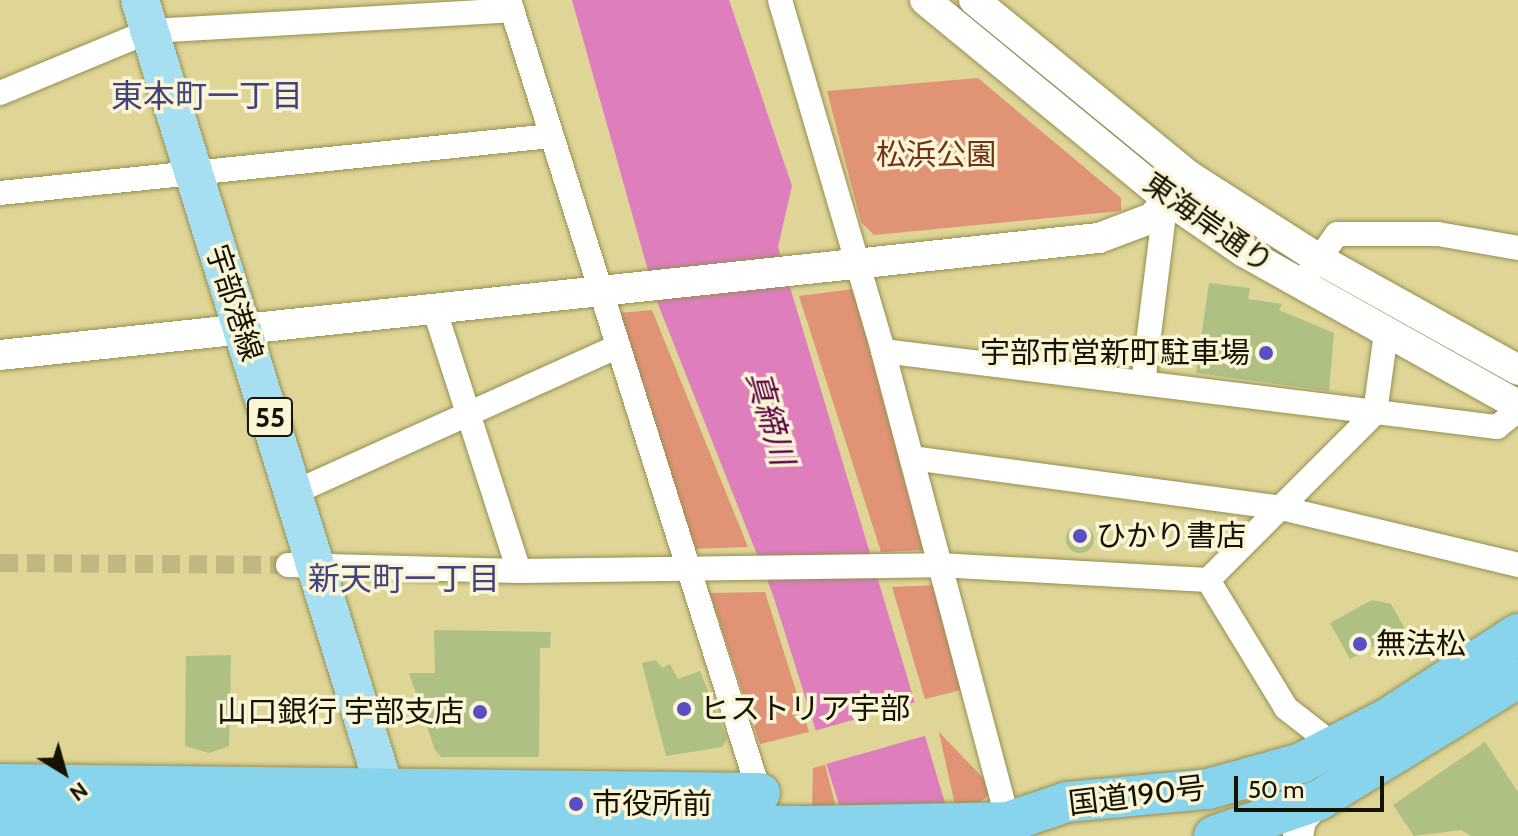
<!DOCTYPE html>
<html>
<head>
<meta charset="utf-8">
<style>
  body { margin:0 }
  #map { position:relative; width:1518px; height:836px; overflow:hidden; background:#ded596; font-family:Cabin,"Noto Sans JP",sans-serif }
  div>[style] { position:absolute }
  .green>* { inset:0; background:#e19376 }
  .water>* { inset:0; background:#de7ebd }
  .pier>* { inset:0; background:#ded596; transform-origin:0 0 }
  .building>* { inset:0; background:#afc084 }
  .round { border-radius:50% }
  .pedestrian-tunnel>* { height:18px; margin-top:-9px; transform-origin:0; background:repeating-linear-gradient(90deg,#c0b880 0 18px,transparent 0 27px) }
  .roads { filter:drop-shadow(0 0 2px #978e52) drop-shadow(0 0 2px #978e52) }
  .minor>* { height:24px; margin:-12px; padding:0 12px; transform-origin:12px; border-radius:12px; background:#fff }
  .tertiary>* { height:30px; margin:-15px; padding:0 15px; transform-origin:15px; border-radius:15px; background:#fff }
  .primary>* { height:38px; margin:-19px; padding:0 19px; transform-origin:19px; border-radius:19px; background:#a5dff1 }
  .trunk>* { height:40px; margin:-20px; padding:0 20px; transform-origin:20px; border-radius:20px; background:#87d4ec }
  .dots>* { width:22px; height:22px; translate:-50% -50%; box-sizing:border-box; border:4px solid #f9f5d6; border-radius:50% }
  span { translate:-50% -50%; white-space:nowrap; text-align:center; line-height:1.15; -webkit-text-stroke:7px #f9f5d6; paint-order:stroke }
  .shield-label span { padding:2px 6px; background:#f9f5d6; border:2px solid; border-radius:6px; -webkit-text-stroke-width:0 }
  .shield-label { font-size:28px; color:#161200; font-weight:700 }
  .park-label { font-size:30px; color:#733014 }
  .street-label { font-size:30px; color:#161200 }
  .poi-label { font-size:30px; color:#161200 }
  .right { translate:-100% -50%; text-align:right }
  .left { translate:0 -50%; text-align:left }
  .neighbourhood-label { font-size:32px; color:#42427e }
  .water-label { font-size:32px; color:#590044; font-style:italic }
  .north { position:absolute; left:24px; top:732px; width:80px; height:80px; -webkit-text-stroke:6px #f9f5d6; paint-order:stroke; rotate:143deg; font-size:22px; font-weight:700; line-height:32px; text-align:center; color:#161200 }
  .north::after { content:''; display:block; margin:auto; width:28px; height:36px; background:#161200; clip-path:polygon(50% 0,100% 100%,50% 72%,0 100%) }
  .scale { position:absolute; left:1234px; top:776px; width:150px; height:36px; box-sizing:border-box; border:4px solid #161200; border-top:0; padding-left:10px; font-size:24px; line-height:28px; white-space:nowrap; color:#161200; -webkit-text-stroke:6px #f9f5d6; paint-order:stroke }
</style>
</head>
<body>
<div id="map">
  <div class="green">
    <div style="clip-path:polygon(978px 78px,1121px 198px,1121px 211px,874px 235px,861px 222px,827px 91px)"></div>
    <div style="clip-path:polygon(853px 289px,923px 550px,881px 552px,799px 296px)"></div>
    <div style="clip-path:polygon(652px 310px,748px 547px,692px 549px,619px 313px)"></div>
    <div style="clip-path:polygon(937px 585px,965px 689px,925px 699px,892px 587px)"></div>
    <div style="clip-path:polygon(765px 592px,809px 732px,760px 744px,710px 593px)"></div>
    <div style="clip-path:polygon(939px 732px,985px 780px,991px 793px,978px 804px,956px 810px)"></div>
    <div style="clip-path:polygon(825px 765px,836px 807px,812px 808px,813px 768px)"></div>
  </div>
  <div class="water">
    <div style="clip-path:polygon(572px 0,729px 0,792px 186px,778px 247px,955px 836px,849px 836px,773px 595px,656px 299px)"></div>
  </div>
  <div class="pier">
    <div style="left:919px;top:701px;width:35px;height:108px;rotate:74deg"></div>
  </div>
  <div class="building">
    <div style="clip-path:polygon(1209px 283px,1250px 288px,1248px 299px,1282px 304px,1279px 310px,1334px 333px,1329px 391px,1196px 373px)"></div>
    <div class="round" style="left:1066px;top:525px;width:28px;height:28px"></div>
    <div style="clip-path:polygon(1372px 600px,1391px 604px,1405px 629px,1350px 659px,1330px 623px)"></div>
    <div style="clip-path:polygon(434px 630px,551px 632px,550px 648px,540px 648px,539px 757px,441px 757px,435px 750px,409px 673px,435px 673px)"></div>
    <div style="clip-path:polygon(231px 655px,229px 746px,209px 753px,185px 746px,186px 656px)"></div>
    <div style="clip-path:polygon(656px 660px,662px 668px,670px 664px,678px 679px,700px 671px,727px 739px,722px 747px,666px 756px,642px 663px)"></div>
    <div style="clip-path:polygon(1485px 742px,1518px 792px,1518px 836px,1471px 836px,1461px 830px,1414px 836px,1393px 805px)"></div>
  </div>
  <div class="pedestrian-tunnel">
    <div style="left:0;top:563px;width:288px;rotate:0.4deg"></div>
  </div>
  <div class="roads">
    <div class="minor">
      <div style="left:509px;top:0;width:843px;rotate:72.47deg"></div>
      <div style="left:780px;top:0;width:366px;rotate:73.6deg"></div>
      <div style="left:883px;top:351px;width:487px;rotate:75.1deg"></div>
      <div style="left:0;top:93px;width:162px;rotate:-22.5deg"></div>
      <div style="left:150px;top:31px;width:363px;rotate:-3.3deg"></div>
      <div style="left:0;top:193px;width:554px;rotate:-5.91deg"></div>
      <div style="left:1308px;top:274px;width:49px;rotate:-54.1deg"></div>
      <div style="left:1337px;top:234px;width:101px"></div>
      <div style="left:1438px;top:234px;width:81px;rotate:9.9deg"></div>
      <div style="left:435px;top:311px;width:273px;rotate:72.1deg"></div>
      <div style="left:883px;top:351px;width:619px;rotate:7.06deg"></div>
      <div style="left:1497px;top:427px;width:27px;rotate:-39deg"></div>
      <div style="left:1143px;top:383px;width:178px;rotate:-82.9deg"></div>
      <div style="left:912px;top:458px;width:372px;rotate:7.7deg"></div>
      <div style="left:1281px;top:508px;width:244px;rotate:13.5deg"></div>
      <div style="left:293px;top:493px;width:357px;rotate:-24.3deg"></div>
      <div style="left:288px;top:565px;width:231px;rotate:1.5deg"></div>
      <div style="left:519px;top:571px;width:420px;rotate:-0.8deg"></div>
      <div style="left:939px;top:565px;width:269px;rotate:3.2deg"></div>
      <div style="left:1208px;top:580px;width:236px;rotate:-45deg"></div>
      <div style="left:1375px;top:413px;width:81px;rotate:-82.2deg"></div>
      <div style="left:1208px;top:580px;width:150px;rotate:58.6deg"></div>
      <div style="left:1286px;top:708px;width:63px;rotate:38deg"></div>
    </div>
    <div class="tertiary">
      <div style="left:925px;top:0;width:317px;rotate:39.4deg"></div>
      <div style="left:1170px;top:201px;width:90px;rotate:34.6deg"></div>
      <div style="left:1244px;top:252px;width:314px;rotate:29.2deg"></div>
      <div style="left:974px;top:0;width:278px;rotate:39.3deg"></div>
      <div style="left:1189px;top:176px;width:152px;rotate:32.6deg"></div>
      <div style="left:1317px;top:258px;width:230px;rotate:29.1deg"></div>
      <div style="left:0;top:355px;width:1105px;rotate:-6.08deg"></div>
      <div style="left:1099px;top:238px;width:57px;rotate:-20.7deg"></div>
      <div style="left:1152px;top:218px;width:56px;rotate:-48.6deg"></div>
      <div style="left:1298px;top:836px;width:16px;rotate:-79deg"></div>
      <div style="left:1301px;top:820px;width:27px;rotate:-48deg"></div>
    </div>
    <div class="primary">
      <div style="left:140px;top:0;width:857px;rotate:72.77deg"></div>
    </div>
    <div class="trunk">
      <div style="left:0;top:784px;width:760px;rotate:0.68deg"></div>
      <div style="left:0;top:816px;width:807px;rotate:0.71deg"></div>
      <div style="left:807px;top:826px;width:201px;rotate:-1.1deg"></div>
      <div style="left:1008px;top:822px;width:62px;rotate:-18.7deg"></div>
      <div style="left:1067px;top:802px;width:142px;rotate:-5.3deg"></div>
      <div style="left:1208px;top:789px;width:97px;rotate:-15.6deg"></div>
      <div style="left:1301px;top:763px;width:98px;rotate:-27.3deg"></div>
      <div style="left:1388px;top:718px;width:155px;rotate:-32.9deg"></div>
      <div style="left:1214px;top:836px;width:111px;rotate:-18.9deg"></div>
      <div style="left:1319px;top:800px;width:233px;rotate:-31.5deg"></div>
    </div>
  </div>
  <div class="dots">
    <div style="left:1266px;top:353px;background:#584ec6"></div>
    <div style="left:1080px;top:536px;background:#584ec6"></div>
    <div style="left:1360px;top:644px;background:#584ec6"></div>
    <div style="left:684px;top:709px;background:#584ec6"></div>
    <div style="left:480px;top:712px;background:#584ec6"></div>
    <div style="left:576px;top:804px;background:#584ec6"></div>
  </div>
  <div class="shield-label">
    <span style="left:270px;top:417px">55</span>
  </div>
  <div class="park-label">
    <span style="left:936px;top:155px">松浜公園</span>
  </div>
  <div class="street-label">
    <span style="left:1208px;top:223px;rotate:35deg">東海岸通り</span>
    <span style="left:234px;top:303px;rotate:72deg">宇部港線</span>
    <span style="left:1137px;top:796px;rotate:-7deg">国道190号</span>
  </div>
  <div class="poi-label">
    <span class="right" style="left:1250px;top:353px">宇部市営新町駐車場</span>
    <span class="left" style="left:1096px;top:536px">ひかり書店</span>
    <span class="left" style="left:1376px;top:644px">無法松</span>
    <span class="left" style="left:700px;top:709px">ヒストリア宇部</span>
    <span class="right" style="left:464px;top:712px">山口銀行 宇部支店</span>
    <span class="left" style="left:592px;top:804px">市役所前</span>
  </div>
  <div class="neighbourhood-label">
    <span style="left:207px;top:96px">東本町一丁目</span>
    <span style="left:404px;top:579px">新天町一丁目</span>
  </div>
  <div class="water-label">
    <span style="left:770px;top:418px;rotate:74deg">真締川</span>
  </div>
  <div class="north">N</div>
  <div class="scale">50 m</div>
</div>
</body>
</html>
